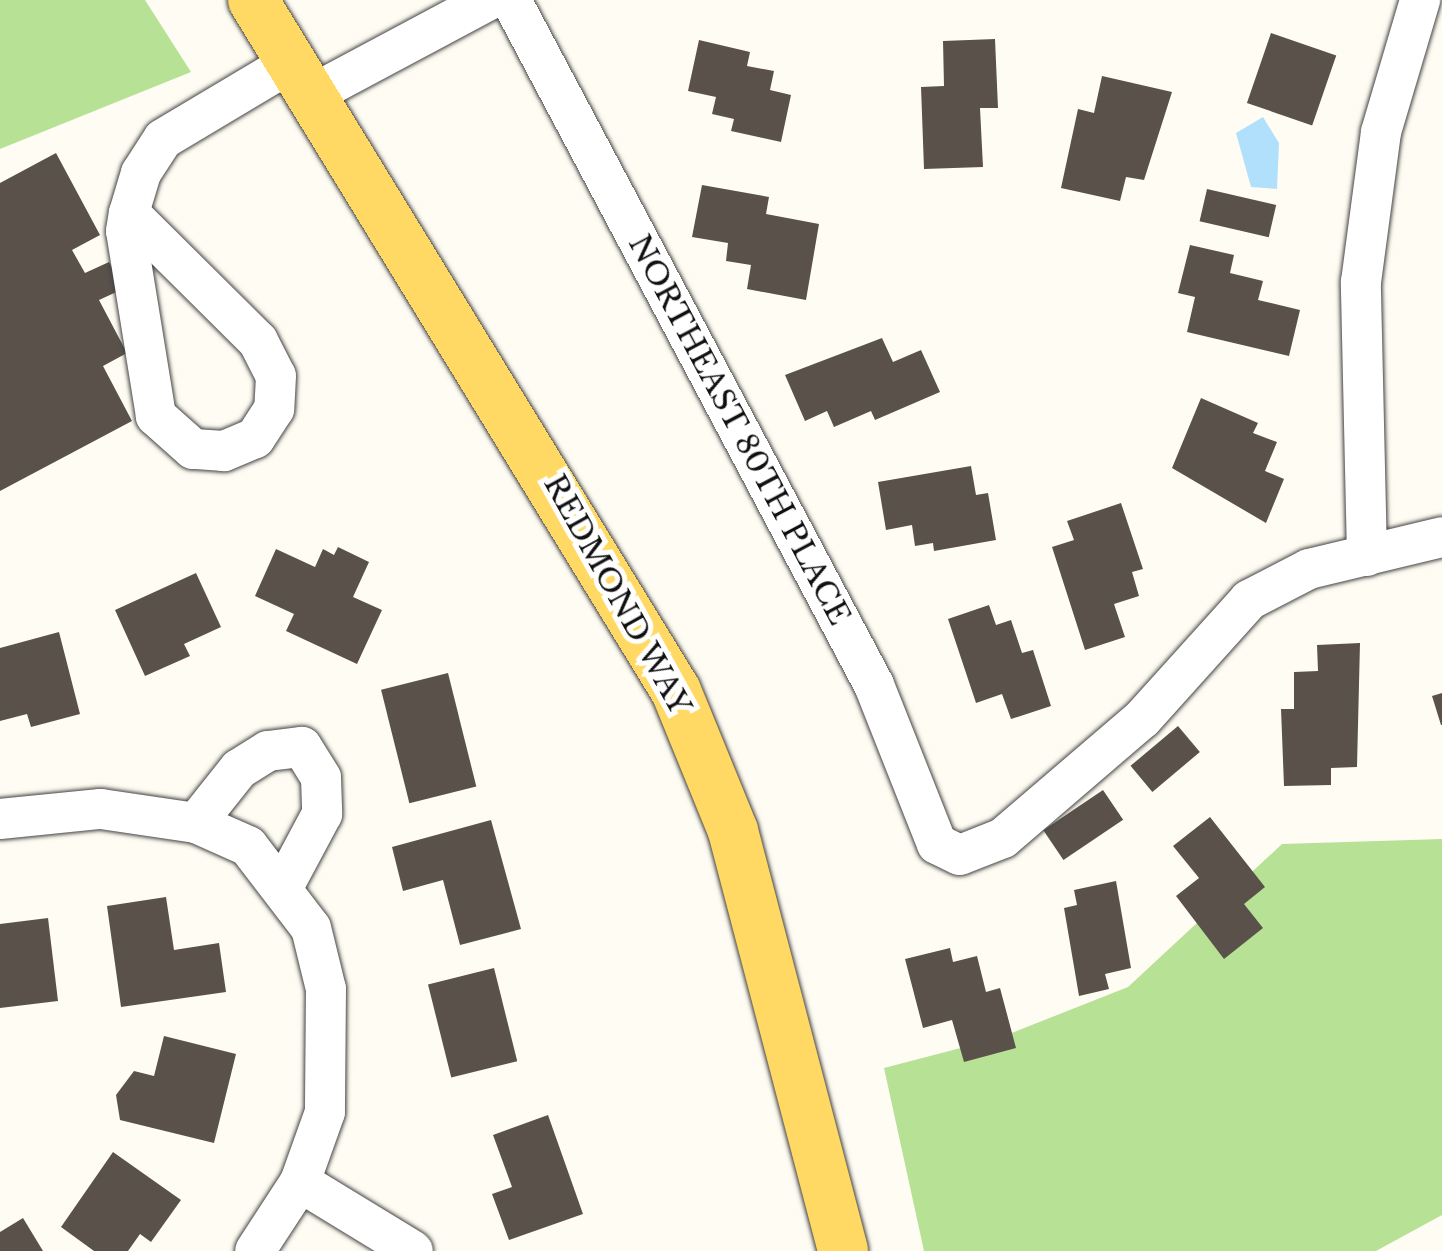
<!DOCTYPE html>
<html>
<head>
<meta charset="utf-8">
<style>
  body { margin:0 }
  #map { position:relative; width:1442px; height:1251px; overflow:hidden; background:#fffdf3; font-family:"Libre Baskerville",serif }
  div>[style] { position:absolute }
  .forest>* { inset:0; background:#b7e195 }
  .water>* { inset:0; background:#b1e0fc }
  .building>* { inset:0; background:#5a514b; transform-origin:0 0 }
  .roads { filter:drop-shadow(0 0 2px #434343) drop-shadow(0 0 2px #434343) }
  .minor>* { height:40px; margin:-20px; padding:0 20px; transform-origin:20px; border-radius:20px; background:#fff }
  .major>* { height:50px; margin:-25px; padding:0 25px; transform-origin:25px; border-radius:25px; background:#ffd963 }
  span { translate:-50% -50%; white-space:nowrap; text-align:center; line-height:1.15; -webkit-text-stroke:10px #fff; paint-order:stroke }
  .street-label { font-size:30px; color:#101010 }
</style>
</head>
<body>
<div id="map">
  <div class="forest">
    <div style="clip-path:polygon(0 0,145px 0,191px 72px,0 149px)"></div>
    <div style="clip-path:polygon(1442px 839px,1442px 1215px,1376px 1251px,924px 1251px,884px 1068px,999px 1038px,1128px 987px,1282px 844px)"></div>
  </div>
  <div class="water">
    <div style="clip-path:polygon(1263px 117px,1279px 143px,1277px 189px,1251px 187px,1236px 133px)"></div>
  </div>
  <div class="building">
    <div style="left:1271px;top:33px;width:69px;height:74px;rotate:19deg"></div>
    <div style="clip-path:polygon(995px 39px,998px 108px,980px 108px,983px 167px,924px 169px,921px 87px,944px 86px,943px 41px)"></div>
    <div style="clip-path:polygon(699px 40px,750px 52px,747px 66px,774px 71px,770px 90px,791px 95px,781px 142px,731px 131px,734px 119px,712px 114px,716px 97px,688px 91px)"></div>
    <div style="clip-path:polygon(1102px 76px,1172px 92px,1144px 180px,1126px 177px,1120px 201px,1061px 188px,1078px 109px,1094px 113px)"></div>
    <div style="clip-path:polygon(56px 153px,100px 235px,72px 250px,85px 273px,109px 262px,123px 289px,99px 300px,127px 353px,103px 366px,132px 421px,0 491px,0 183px)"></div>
    <div style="clip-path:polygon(702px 185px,769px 197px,766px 214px,819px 224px,806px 300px,747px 289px,751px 265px,726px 261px,728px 243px,692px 237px)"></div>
    <div style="left:1207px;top:189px;width:71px;height:33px;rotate:13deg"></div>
    <div style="clip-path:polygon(1190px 245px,1234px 255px,1230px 273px,1263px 281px,1258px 300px,1300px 310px,1289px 356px,1187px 332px,1195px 297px,1178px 293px)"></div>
    <div style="clip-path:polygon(882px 338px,893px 362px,921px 350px,940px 392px,875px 420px,871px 411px,834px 427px,827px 411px,805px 421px,785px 375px)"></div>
    <div style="clip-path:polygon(1201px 398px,1258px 423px,1253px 433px,1277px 442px,1265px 471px,1284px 479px,1266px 523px,1172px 468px)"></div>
    <div style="clip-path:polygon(971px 466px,976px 495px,988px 493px,996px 540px,934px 551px,933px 543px,915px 546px,912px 525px,886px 530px,878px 482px)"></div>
    <div style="clip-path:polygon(1121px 503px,1143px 569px,1132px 572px,1139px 596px,1114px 604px,1125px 637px,1085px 650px,1052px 547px,1074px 540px,1067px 521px)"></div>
    <div style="clip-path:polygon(338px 547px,369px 562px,353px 597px,382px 610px,357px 664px,286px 631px,294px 614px,255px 596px,276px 549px,315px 567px,323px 549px,334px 555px)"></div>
    <div style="clip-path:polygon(196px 573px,221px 627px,184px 644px,190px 656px,145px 676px,115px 610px)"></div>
    <div style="clip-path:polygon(989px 605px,996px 625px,1011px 620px,1022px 653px,1033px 650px,1051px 706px,1011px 719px,1002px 694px,976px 703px,948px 619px)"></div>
    <div style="clip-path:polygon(59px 632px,80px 714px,31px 727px,27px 714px,0 721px,0 648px)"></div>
    <div style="clip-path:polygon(1360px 643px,1357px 767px,1331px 768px,1331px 785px,1284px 786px,1281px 709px,1294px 709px,1294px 672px,1318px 671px,1317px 645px)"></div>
    <div style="left:448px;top:673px;width:117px;height:69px;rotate:76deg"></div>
    <div style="clip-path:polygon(1442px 693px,1442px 725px,1441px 725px,1432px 696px)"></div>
    <div style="left:1178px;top:726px;width:34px;height:62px;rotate:50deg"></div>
    <div style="left:1103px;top:790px;width:36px;height:72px;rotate:56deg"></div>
    <div style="clip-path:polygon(1210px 817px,1265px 887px,1244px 904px,1263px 928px,1224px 959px,1176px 896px,1199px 878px,1173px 846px)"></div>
    <div style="clip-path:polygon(491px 820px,521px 929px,460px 945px,443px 880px,403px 891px,392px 847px)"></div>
    <div style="clip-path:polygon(1116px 881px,1131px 968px,1105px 974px,1109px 989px,1079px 996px,1064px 908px,1077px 905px,1074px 890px)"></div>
    <div style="clip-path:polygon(166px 897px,174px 950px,219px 943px,226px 992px,121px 1007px,107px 906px)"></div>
    <div style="clip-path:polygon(48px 918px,58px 1001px,0 1008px,0 924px)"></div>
    <div style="clip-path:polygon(950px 948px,953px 962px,977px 956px,986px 992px,1000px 988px,1016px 1048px,964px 1062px,952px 1020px,923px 1028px,905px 959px)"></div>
    <div style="left:494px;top:968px;width:96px;height:68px;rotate:76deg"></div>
    <div style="clip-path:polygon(164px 1036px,236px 1054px,214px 1143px,120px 1120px,116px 1095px,134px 1071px,154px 1076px)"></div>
    <div style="clip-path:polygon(548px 1115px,583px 1214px,509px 1240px,492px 1194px,512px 1187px,493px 1135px)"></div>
    <div style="clip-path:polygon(113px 1152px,181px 1200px,151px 1242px,140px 1234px,128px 1251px,94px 1251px,61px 1227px)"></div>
    <div style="clip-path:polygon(23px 1218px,43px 1251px,0 1251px,0 1232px)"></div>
  </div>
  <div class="roads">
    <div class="minor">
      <div style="left:511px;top:0;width:775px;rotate:62.08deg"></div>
      <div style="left:874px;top:685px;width:171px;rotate:68.4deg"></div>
      <div style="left:937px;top:844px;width:25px;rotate:26deg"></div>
      <div style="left:960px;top:855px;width:46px;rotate:-21.6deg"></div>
      <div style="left:1003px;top:838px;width:183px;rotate:-40.6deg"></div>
      <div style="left:1142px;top:719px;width:160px;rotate:-48deg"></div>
      <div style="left:1249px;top:600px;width:68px;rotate:-27.3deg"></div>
      <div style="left:1309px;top:569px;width:137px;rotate:-13.5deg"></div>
      <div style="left:313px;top:94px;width:200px;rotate:-28.1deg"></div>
      <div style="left:129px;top:213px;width:182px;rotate:44.8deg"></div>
      <div style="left:258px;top:341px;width:39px;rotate:63deg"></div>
      <div style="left:276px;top:376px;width:33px;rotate:93deg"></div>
      <div style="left:274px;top:409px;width:35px;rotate:123deg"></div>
      <div style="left:255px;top:438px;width:34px;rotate:157deg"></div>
      <div style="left:224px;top:451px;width:31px;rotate:-176deg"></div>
      <div style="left:193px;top:449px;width:50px;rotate:-138.3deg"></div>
      <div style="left:156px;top:416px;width:187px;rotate:-99.2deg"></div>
      <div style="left:126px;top:231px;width:18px;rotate:-81deg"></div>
      <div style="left:129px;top:213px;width:42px;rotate:-73.3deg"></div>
      <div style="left:141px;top:173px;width:40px;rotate:-57.1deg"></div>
      <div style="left:163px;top:139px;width:150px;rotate:-30.8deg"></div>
      <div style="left:1367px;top:556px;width:274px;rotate:-91.3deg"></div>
      <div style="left:1361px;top:282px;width:151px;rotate:-82.4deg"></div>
      <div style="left:1381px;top:132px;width:138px;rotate:-73.5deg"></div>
      <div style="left:0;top:819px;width:101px;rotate:-5.7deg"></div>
      <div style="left:101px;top:809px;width:96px;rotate:8.4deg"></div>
      <div style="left:196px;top:823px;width:57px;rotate:23.9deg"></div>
      <div style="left:248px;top:846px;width:103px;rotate:52.5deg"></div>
      <div style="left:311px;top:928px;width:63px;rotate:76.2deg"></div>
      <div style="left:326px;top:989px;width:123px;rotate:90.5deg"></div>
      <div style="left:325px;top:1112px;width:74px;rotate:109.7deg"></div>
      <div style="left:300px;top:1182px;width:82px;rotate:123.1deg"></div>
      <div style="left:196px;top:823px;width:69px;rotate:-51.5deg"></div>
      <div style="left:239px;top:769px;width:34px;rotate:-32deg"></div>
      <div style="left:268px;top:751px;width:34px;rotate:-7deg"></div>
      <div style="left:302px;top:747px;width:36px;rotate:58deg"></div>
      <div style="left:321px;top:778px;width:36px;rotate:88deg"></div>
      <div style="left:322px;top:814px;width:83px;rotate:118.1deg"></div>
      <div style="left:300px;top:1182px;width:132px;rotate:31.4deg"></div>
    </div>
    <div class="major">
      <div style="left:253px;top:0;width:810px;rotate:58.53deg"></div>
      <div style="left:676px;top:691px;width:151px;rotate:67.8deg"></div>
      <div style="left:733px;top:831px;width:434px;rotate:75.3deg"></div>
    </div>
  </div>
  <div class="street-label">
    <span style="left:739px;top:430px;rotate:62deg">NORTHEAST 80TH PLACE</span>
    <span style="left:617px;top:595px;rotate:61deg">REDMOND WAY</span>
  </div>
</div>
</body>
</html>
